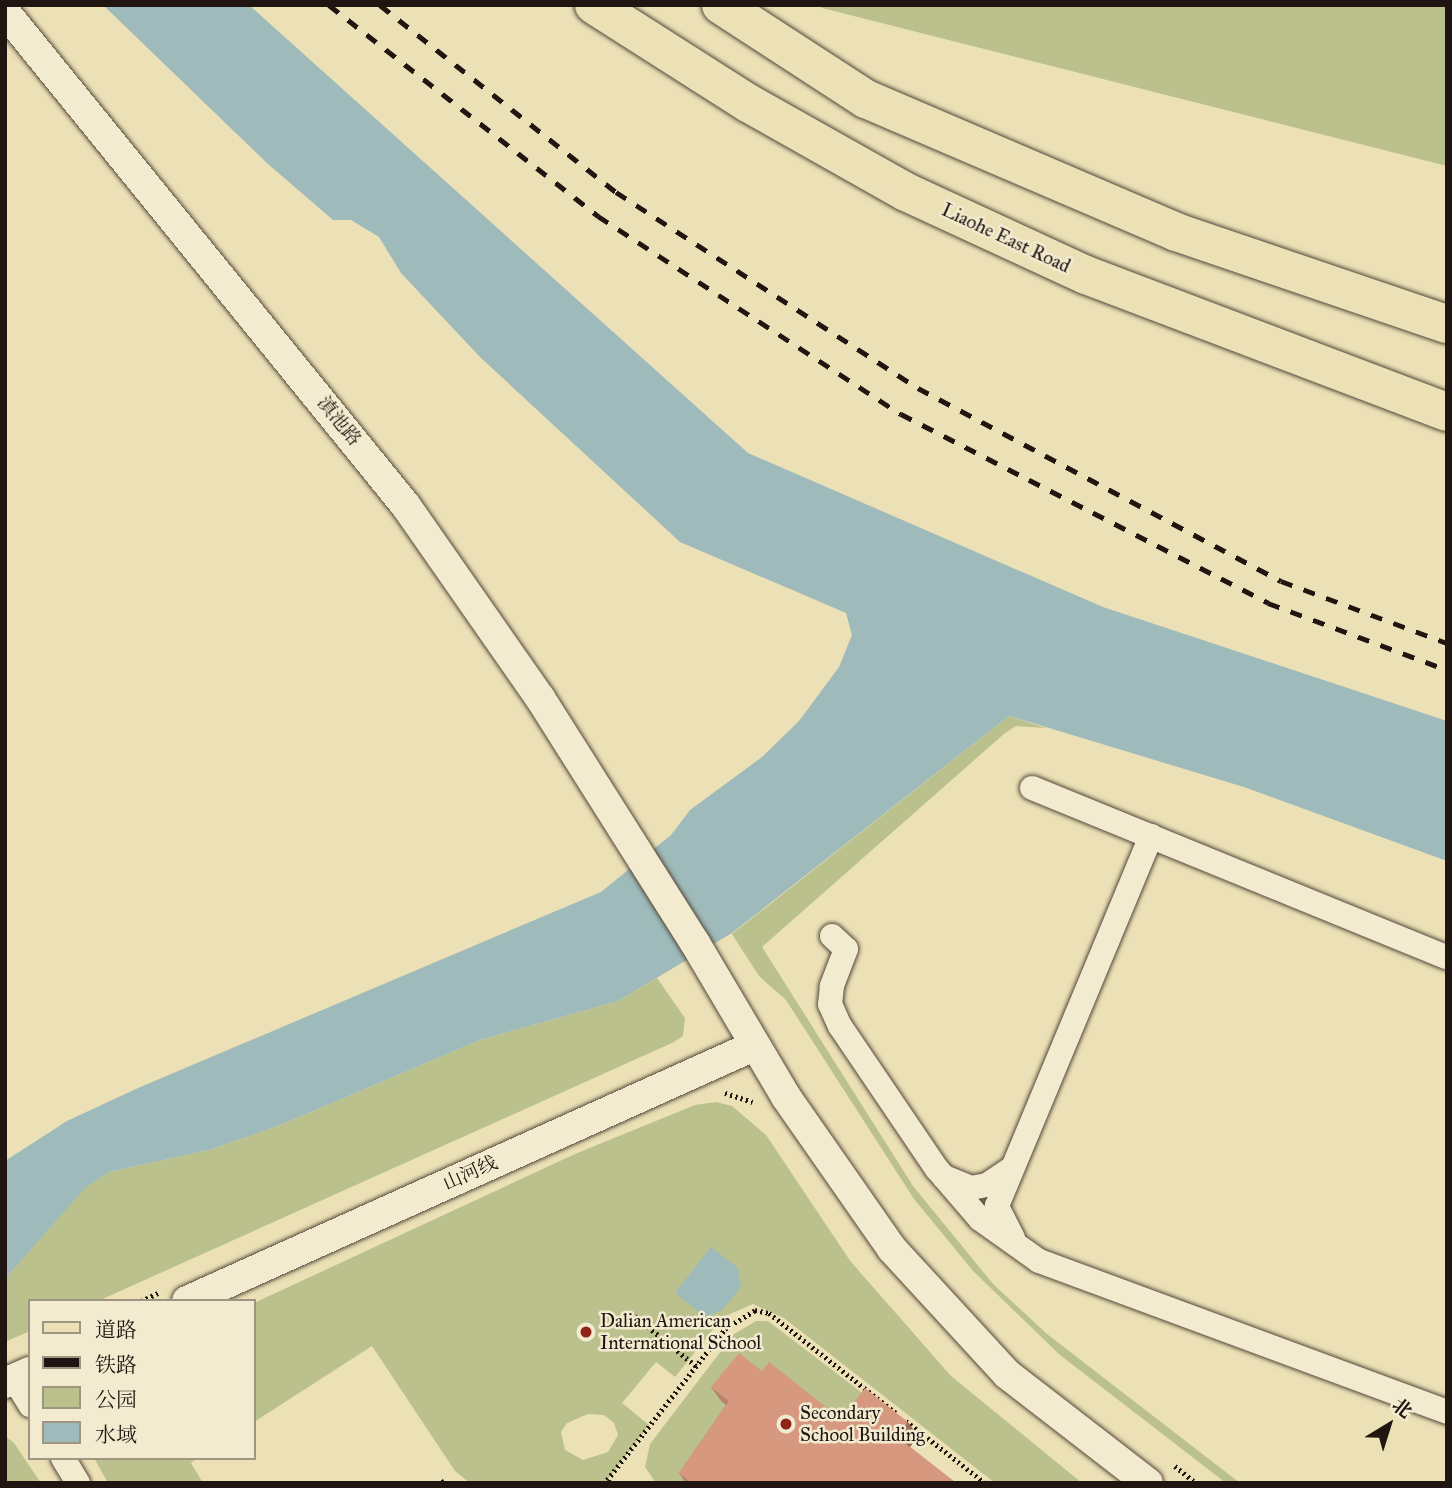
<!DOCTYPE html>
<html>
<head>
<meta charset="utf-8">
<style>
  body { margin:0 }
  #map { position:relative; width:1452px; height:1488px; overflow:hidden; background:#ece0b6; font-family:"IM FELL Great Primer","Noto Serif SC",serif }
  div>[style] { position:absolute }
  .green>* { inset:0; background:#bac18c }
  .water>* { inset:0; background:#9fbaba }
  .path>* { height:4.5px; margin-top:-2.25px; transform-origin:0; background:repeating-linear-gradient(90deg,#201510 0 2px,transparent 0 5.5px) }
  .roads { filter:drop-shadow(0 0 2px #53483a) drop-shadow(0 0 2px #53483a) }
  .minor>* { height:24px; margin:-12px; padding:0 12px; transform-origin:12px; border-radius:12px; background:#f3ebd0 }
  .tertiary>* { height:30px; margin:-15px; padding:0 15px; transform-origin:15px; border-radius:15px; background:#f3ebd0 }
  .primary>* { height:38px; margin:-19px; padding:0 19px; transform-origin:19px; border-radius:19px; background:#ece0b6 }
  .rail>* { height:5px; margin-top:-2.5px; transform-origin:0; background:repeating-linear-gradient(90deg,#201510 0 12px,transparent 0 24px) }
  .wall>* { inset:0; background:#b8846e }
  .shaded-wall>* { inset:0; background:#966b5a }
  .building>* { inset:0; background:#d69980 }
  .dots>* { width:19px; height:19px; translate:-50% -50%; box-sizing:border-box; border:4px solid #f3ebd0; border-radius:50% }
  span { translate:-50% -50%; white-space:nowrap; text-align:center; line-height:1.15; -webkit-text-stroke:5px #f3ebd0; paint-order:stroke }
  .street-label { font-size:19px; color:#201510 }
  .poi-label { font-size:19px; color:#201510 }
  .left { translate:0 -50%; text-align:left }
  .frame { position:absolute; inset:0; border:7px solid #201510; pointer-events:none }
  .legend { position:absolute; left:28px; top:1299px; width:228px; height:161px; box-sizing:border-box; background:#f3ebd0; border:2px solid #9f9583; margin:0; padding:9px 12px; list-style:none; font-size:21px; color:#201510 }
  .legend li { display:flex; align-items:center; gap:14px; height:35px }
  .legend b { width:35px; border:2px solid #9f9583 }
  .north { position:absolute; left:1354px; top:1390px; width:70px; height:70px; -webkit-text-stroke:5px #f3ebd0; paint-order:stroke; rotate:38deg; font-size:19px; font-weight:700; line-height:28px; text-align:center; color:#201510 }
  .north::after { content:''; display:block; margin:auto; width:24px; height:32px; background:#201510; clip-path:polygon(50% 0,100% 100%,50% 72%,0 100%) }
</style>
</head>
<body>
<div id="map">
  <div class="green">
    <div style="clip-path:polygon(819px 5px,1447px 5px,1447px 166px,822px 8px)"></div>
    <div style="clip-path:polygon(1009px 716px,1046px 728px,1016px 726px,1005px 733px,762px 947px,913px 1186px,993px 1284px,1047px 1334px,1240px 1483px,1226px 1483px,1060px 1355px,974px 1272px,914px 1199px,786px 1000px,759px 976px,732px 934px)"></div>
    <div style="clip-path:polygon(657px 978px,685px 1018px,683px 1036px,674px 1042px,98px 1301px,30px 1301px,30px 1331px,5px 1342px,5px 1279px,85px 1187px,109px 1172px,209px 1150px,278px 1126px,480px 1040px,618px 1001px)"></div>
    <div style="clip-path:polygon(evenodd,716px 1102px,732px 1106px,766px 1135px,851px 1262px,951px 1376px,1082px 1483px,995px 1483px,784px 1318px,753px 1304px,723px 1317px,675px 1377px,656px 1362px,622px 1403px,649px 1425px,607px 1480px,610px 1483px,470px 1483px,455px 1471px,372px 1346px,254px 1422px,254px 1303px,575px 1154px,695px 1105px,716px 1102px,588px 1414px,604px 1415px,614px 1423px,618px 1435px,608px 1452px,583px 1460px,565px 1450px,561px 1432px,567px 1423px,588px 1414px)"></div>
    <div style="clip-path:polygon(756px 1321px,768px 1321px,874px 1402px,851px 1433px,739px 1415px,692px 1483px,656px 1483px,645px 1467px,650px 1444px,734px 1334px)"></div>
    <div style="clip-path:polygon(5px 1436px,14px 1443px,41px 1483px,5px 1483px)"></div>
    <div style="clip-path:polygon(94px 1458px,197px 1458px,191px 1463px,203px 1483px,108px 1483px)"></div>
  </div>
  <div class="water">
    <div style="clip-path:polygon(103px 5px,249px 5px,748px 453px,1103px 607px,1447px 721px,1447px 861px,1244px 787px,1009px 716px,732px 933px,618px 1001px,480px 1040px,278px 1126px,209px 1150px,109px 1172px,85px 1188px,5px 1279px,5px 1161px,67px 1121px,138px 1088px,601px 892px,671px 835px,690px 810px,762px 757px,799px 721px,839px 667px,852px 635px,846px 613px,680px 542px,480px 357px,401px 273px,379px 237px,351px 220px,333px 220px,268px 164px)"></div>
    <div style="clip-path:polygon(711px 1247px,738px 1268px,741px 1287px,722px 1310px,705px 1317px,675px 1293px)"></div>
  </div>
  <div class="path">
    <div style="left:725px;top:1093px;width:29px;rotate:18deg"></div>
    <div style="left:141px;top:1301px;width:21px;rotate:-25deg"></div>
    <div style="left:635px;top:1316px;width:79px;rotate:39.3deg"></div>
    <div style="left:906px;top:1421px;width:100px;rotate:38.1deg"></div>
    <div style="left:1175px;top:1466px;width:27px;rotate:39deg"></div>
    <div style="left:441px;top:1480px;width:4px;rotate:56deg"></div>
    <div style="left:610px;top:1483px;width:4px;rotate:-135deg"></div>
    <div style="left:607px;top:1480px;width:192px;rotate:-52deg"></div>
    <div style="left:725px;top:1329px;width:36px;rotate:-32deg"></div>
    <div style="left:755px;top:1310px;width:14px;rotate:12deg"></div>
    <div style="left:769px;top:1313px;width:162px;rotate:38.2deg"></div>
  </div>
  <div class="roads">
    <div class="minor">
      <div style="left:1032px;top:788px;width:448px;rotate:22.2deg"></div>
      <div style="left:832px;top:936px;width:19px;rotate:43deg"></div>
      <div style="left:846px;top:949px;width:40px;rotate:111deg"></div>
      <div style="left:832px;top:986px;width:18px;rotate:96deg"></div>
      <div style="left:830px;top:1004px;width:24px;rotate:66deg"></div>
      <div style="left:840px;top:1026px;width:173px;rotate:55.9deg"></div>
      <div style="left:937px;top:1169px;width:66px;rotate:49.3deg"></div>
      <div style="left:980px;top:1219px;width:72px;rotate:35.4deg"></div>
      <div style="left:1039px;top:1261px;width:435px;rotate:20.3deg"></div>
      <div style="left:944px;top:1177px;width:29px;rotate:22deg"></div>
      <div style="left:971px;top:1188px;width:16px;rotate:-11deg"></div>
      <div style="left:987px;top:1185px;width:30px;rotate:-34deg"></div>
      <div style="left:1013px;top:1238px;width:36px;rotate:-117deg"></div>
      <div style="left:997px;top:1206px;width:401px;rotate:-67.4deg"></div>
      <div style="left:14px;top:1379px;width:31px;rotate:58deg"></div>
      <div style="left:63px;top:1458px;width:29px;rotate:59deg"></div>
    </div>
    <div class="tertiary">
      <div style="left:5px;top:12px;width:636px;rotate:50.93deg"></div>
      <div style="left:406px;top:506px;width:234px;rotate:55.1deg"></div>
      <div style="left:540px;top:698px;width:290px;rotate:57.7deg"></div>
      <div style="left:695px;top:943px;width:179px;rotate:59.4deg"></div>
      <div style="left:786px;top:1097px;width:185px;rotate:55.1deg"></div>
      <div style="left:892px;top:1249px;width:170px;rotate:47.4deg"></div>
      <div style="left:1007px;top:1374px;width:178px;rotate:37.7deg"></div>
      <div style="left:187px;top:1301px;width:622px;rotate:-24.22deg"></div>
      <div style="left:5px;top:1383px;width:27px;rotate:-24deg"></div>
    </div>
    <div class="primary">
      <div style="left:594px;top:5px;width:183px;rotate:32.5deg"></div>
      <div style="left:748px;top:103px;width:181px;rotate:29.4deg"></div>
      <div style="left:906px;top:192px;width:198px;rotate:24.8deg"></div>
      <div style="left:1086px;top:275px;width:386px;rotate:20.8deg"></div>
      <div style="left:721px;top:5px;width:173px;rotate:33deg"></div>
      <div style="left:866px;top:99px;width:337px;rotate:23.2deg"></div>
      <div style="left:1176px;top:232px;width:286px;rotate:18.8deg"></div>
    </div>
  </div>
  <div class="rail">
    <div style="left:329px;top:5px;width:342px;rotate:38.1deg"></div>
    <div style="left:598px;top:216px;width:362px;rotate:33.2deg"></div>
    <div style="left:901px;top:414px;width:413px;rotate:27.2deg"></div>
    <div style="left:1268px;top:603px;width:191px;rotate:20.5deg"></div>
    <div style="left:380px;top:5px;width:301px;rotate:38.4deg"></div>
    <div style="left:616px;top:192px;width:360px;rotate:33deg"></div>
    <div style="left:918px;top:388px;width:411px;rotate:28deg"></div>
    <div style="left:1281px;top:581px;width:177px;rotate:20.5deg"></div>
  </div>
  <div class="wall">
    <div style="clip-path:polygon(762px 1371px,841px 1419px,918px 1436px,910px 1447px,956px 1483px,686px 1483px,679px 1473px,726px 1405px,721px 1401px,711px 1387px)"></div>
  </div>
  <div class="shaded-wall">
    <div style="clip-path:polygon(908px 1422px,918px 1436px,907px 1451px,897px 1437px)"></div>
  </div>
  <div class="building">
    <div style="clip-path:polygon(739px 1353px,762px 1371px,769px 1362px,841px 1419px,865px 1388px,908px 1422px,897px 1437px,956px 1483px,692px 1483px,679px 1473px,729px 1401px,711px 1387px)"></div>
  </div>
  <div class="dots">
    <div style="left:586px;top:1332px;background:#8f2418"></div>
    <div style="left:786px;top:1424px;background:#8f2418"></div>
  </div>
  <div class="street-label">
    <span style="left:1006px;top:238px;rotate:25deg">Liaohe East Road</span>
    <span style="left:339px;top:421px;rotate:51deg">滇池路</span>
    <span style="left:470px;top:1173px;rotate:-24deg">山河线</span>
  </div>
  <div class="poi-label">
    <span class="left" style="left:600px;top:1332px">Dalian American<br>International School</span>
    <span class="left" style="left:800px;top:1424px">Secondary<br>School Building</span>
  </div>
  <div class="frame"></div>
  <ul class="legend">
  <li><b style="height:9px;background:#ece0b6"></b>道路</li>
  <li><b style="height:9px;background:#201510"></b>铁路</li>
  <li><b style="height:19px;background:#bac18c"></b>公园</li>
  <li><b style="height:19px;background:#9fbaba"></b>水域</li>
  </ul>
  <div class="north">北</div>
</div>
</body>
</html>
